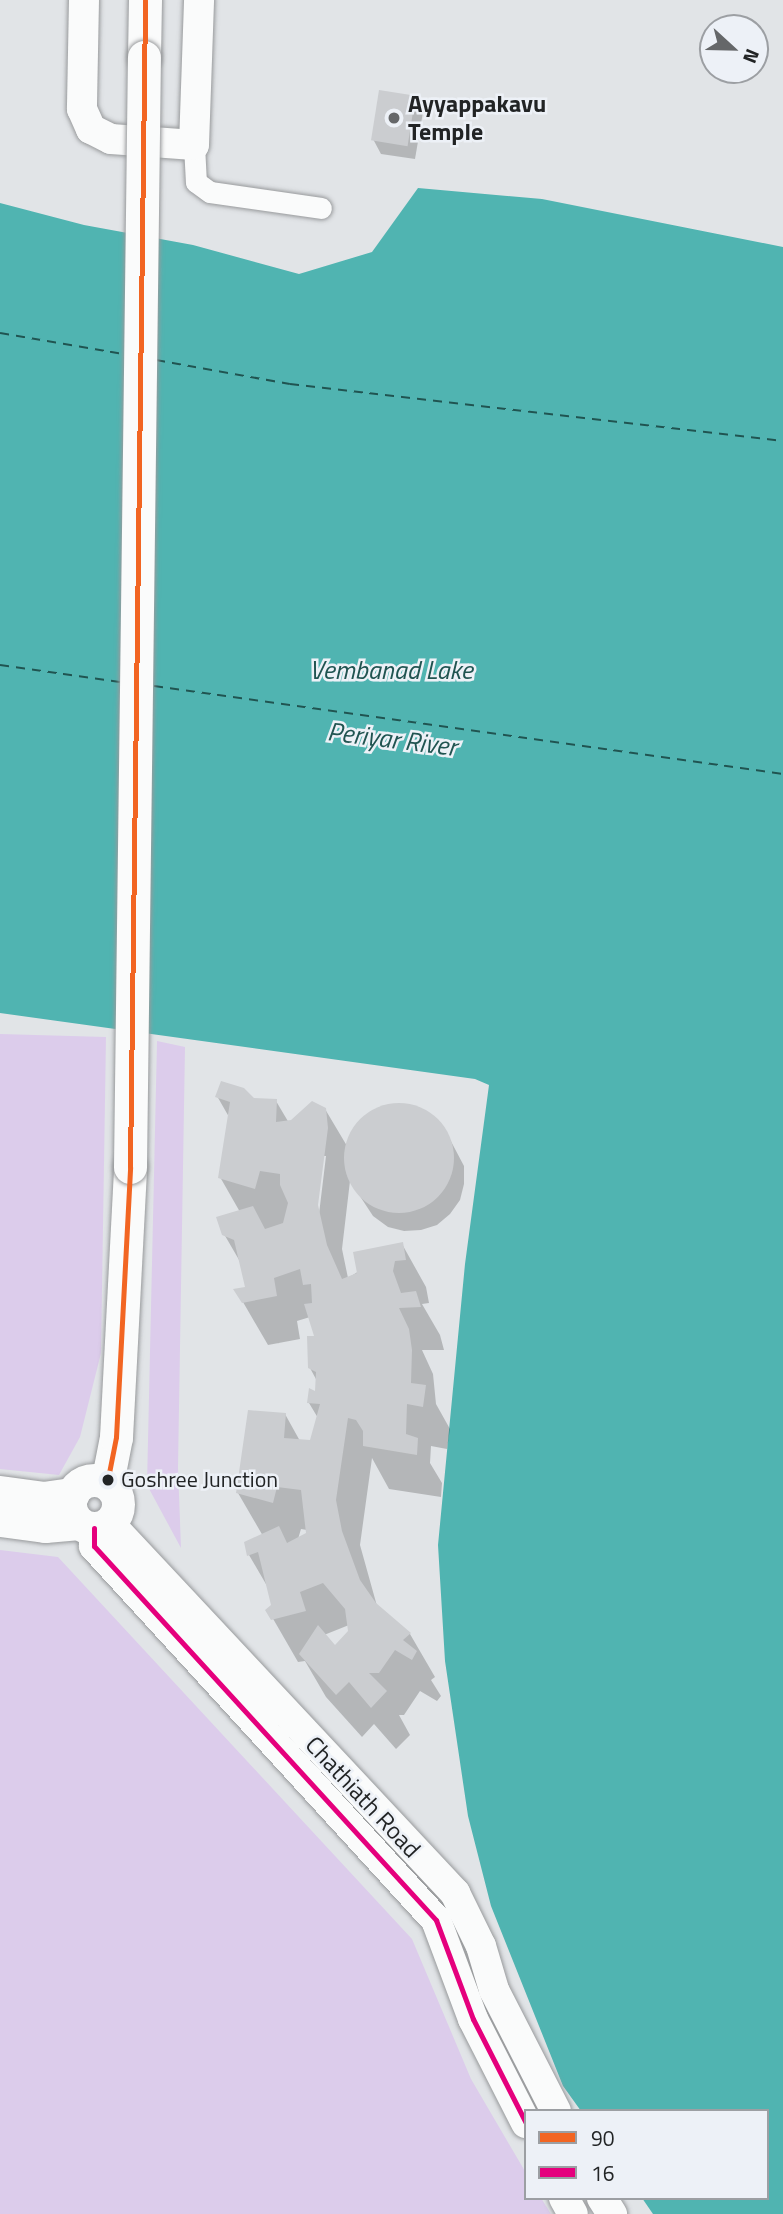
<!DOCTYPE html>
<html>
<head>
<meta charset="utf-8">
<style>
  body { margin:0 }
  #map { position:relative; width:783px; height:2214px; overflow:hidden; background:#e1e4e7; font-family:"Titillium Web",sans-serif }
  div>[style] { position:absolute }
  .green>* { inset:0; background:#dccceb }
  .water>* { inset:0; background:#50b4b1 }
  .shadow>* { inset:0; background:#0003 }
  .ferry>* { height:2px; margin-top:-1px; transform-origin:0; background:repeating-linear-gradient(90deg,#205451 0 9px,transparent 0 16px) }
  .building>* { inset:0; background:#cbcdd0; transform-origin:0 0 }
  .round { border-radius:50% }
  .roads { filter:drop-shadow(0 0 2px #989a9c) drop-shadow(0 0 2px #989a9c) }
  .street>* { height:21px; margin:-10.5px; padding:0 10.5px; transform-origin:10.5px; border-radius:10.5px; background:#fafbfb }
  .secondary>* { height:30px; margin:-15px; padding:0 15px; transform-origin:15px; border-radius:15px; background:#fafbfb }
  .primary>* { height:33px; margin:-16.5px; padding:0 16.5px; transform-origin:16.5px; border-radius:16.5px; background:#fafbfb }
  .primary>.ring { margin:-16.5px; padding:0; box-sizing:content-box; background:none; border:33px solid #fafbfb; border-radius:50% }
  .bridges { filter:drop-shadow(0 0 2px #989a9c) drop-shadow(0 0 2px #989a9c) }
  .primary-bridge>* { height:33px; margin:-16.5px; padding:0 16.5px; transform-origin:16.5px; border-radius:16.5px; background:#fafbfb }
  .bus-1>* { height:5px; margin:-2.5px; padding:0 2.5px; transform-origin:2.5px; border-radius:2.5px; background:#f26522 }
  .bus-2>* { height:5px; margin:-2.5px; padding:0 2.5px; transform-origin:2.5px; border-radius:2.5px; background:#e5007d }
  .dots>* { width:19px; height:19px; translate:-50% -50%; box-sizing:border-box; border:4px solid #edf1f7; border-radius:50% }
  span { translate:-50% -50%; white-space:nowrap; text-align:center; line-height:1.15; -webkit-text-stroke:5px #edf1f7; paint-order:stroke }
  .bus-label { font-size:22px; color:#222425 }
  .left { translate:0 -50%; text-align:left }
  .poi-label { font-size:24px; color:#222425; font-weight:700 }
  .street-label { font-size:24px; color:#222425 }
  .water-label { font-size:26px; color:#205451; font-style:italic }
  .legend { position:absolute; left:524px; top:2109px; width:245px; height:91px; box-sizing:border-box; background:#edf1f7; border:2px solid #9c9fa3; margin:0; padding:9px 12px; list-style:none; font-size:21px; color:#222425 }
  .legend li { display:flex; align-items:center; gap:14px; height:35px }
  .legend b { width:35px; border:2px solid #9c9fa3 }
  .north { position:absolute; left:699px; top:14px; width:70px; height:70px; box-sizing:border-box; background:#edf1f7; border:2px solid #9c9fa3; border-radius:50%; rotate:112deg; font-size:19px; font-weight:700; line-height:28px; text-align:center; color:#222425 }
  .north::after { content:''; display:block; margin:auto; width:24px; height:32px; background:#656769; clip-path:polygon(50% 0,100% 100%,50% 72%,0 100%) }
</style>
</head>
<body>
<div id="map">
  <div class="green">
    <div style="clip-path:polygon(0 1034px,106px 1037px,101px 1353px,80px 1437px,59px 1475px,0 1469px)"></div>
    <div style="clip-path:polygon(157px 1041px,185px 1047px,178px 1468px,181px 1548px,147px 1485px)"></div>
    <div style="clip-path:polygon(0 1550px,58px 1557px,412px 1939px,471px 2079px,526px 2173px,526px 2198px,541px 2198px,551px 2214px,0 2214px)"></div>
  </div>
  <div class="water">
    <div style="clip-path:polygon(418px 188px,542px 199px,783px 247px,783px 2214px,653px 2214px,642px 2198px,767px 2198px,767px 2111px,581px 2111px,563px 2086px,491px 1906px,468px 1816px,445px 1661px,438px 1545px,465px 1264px,489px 1085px,475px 1079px,0 1013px,0 203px,84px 225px,193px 245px,299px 274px,372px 252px)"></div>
  </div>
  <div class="shadow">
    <div style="clip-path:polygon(415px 97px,423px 112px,415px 159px,381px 154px,373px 139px)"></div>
    <div style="clip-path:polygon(evenodd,217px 1096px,276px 1101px,289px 1123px,325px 1109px,347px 1146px,354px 1129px,366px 1115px,382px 1106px,400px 1104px,418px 1107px,433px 1116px,445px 1130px,464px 1166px,464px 1184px,460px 1200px,450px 1214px,437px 1225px,421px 1230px,404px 1231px,388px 1227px,373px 1216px,350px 1181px,342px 1249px,348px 1278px,402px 1244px,426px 1287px,429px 1303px,422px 1304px,440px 1335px,444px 1350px,422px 1350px,433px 1374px,436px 1404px,450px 1429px,447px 1449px,431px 1446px,430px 1463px,442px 1483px,441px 1497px,389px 1489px,372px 1458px,360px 1545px,377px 1606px,410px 1634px,435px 1677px,431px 1680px,441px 1696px,437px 1701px,420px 1691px,404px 1715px,399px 1715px,410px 1735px,396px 1749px,374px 1724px,362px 1737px,326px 1697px,305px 1661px,298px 1662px,268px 1610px,273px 1606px,270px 1591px,249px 1555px,263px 1536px,238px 1493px,285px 1414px,300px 1441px,311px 1442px,318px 1418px,309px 1403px,316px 1394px,317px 1381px,310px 1368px,316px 1337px,310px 1317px,297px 1321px,300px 1339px,268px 1345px,236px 1290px,247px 1288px,242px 1265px,224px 1234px,240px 1212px,220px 1177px,229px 1117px,217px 1096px,323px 1156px,326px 1156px,319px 1214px,315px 1213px,323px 1156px,217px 1096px,301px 1529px,307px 1530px,308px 1534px,298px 1539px,301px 1529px,217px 1096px,349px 1625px,350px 1632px,335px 1647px,324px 1635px,349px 1625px)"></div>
  </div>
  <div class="ferry">
    <div style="left:0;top:333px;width:125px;rotate:9.7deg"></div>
    <div style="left:156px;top:360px;width:136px;rotate:10.2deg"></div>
    <div style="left:290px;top:384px;width:496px;rotate:6.6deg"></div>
    <div style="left:0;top:665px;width:121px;rotate:8.1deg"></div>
    <div style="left:154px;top:686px;width:635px;rotate:7.96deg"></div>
  </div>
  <div class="building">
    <div style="left:379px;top:90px;width:37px;height:51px;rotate:9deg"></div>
    <div style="clip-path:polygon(221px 1081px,244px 1088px,254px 1098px,277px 1099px,276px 1122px,291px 1120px,312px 1101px,326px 1108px,328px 1128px,318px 1205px,327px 1245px,342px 1279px,357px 1273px,353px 1252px,403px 1242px,406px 1260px,395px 1261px,393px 1271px,401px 1293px,416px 1291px,421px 1307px,399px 1308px,409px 1329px,412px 1350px,411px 1383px,426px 1385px,423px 1407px,407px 1404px,406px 1434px,418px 1438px,417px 1455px,363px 1446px,363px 1431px,356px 1420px,348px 1418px,336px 1500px,342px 1531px,360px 1580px,376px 1603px,411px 1633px,403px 1640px,417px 1651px,412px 1660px,395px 1650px,379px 1673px,369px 1673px,387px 1691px,371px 1708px,349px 1682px,336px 1695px,299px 1654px,318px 1625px,335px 1645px,348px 1631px,345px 1609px,323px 1583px,300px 1592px,306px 1611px,271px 1620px,265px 1610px,271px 1605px,258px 1552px,247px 1556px,244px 1542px,279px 1526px,287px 1543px,306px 1533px,301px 1490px,277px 1487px,273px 1503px,236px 1493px,248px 1410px,286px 1413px,284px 1438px,310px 1440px,320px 1404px,307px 1403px,309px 1388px,315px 1391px,316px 1372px,308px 1368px,307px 1336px,314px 1336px,304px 1304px,312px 1303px,311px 1284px,303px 1285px,300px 1269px,274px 1278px,277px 1296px,242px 1303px,233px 1289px,245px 1287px,234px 1240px,222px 1235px,216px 1217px,253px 1206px,265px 1229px,283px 1223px,288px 1203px,280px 1185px,280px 1174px,260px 1171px,255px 1189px,218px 1178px,230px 1102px,215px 1097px)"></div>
    <div class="round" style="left:344px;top:1103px;width:110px;height:110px"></div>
  </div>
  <div class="roads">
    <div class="street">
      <div style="left:194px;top:145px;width:37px;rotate:87deg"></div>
      <div style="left:196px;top:182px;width:17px;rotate:36deg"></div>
      <div style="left:210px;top:192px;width:112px;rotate:8.2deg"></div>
    </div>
    <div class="secondary">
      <div style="left:84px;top:0;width:109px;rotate:91.1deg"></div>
      <div style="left:82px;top:109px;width:22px;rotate:66deg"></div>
      <div style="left:91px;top:129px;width:22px;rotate:27deg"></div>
      <div style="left:111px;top:139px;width:83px;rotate:4.1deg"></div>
      <div style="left:194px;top:145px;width:145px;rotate:-88deg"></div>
      <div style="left:109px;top:1523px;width:507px;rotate:46.92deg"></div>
      <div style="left:455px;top:1893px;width:59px;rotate:63.9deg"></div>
      <div style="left:481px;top:1946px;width:46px;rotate:73.5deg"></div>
      <div style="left:494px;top:1990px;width:136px;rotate:62.9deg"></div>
      <div style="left:94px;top:1528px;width:18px;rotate:90deg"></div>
      <div style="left:94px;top:1546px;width:507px;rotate:47.56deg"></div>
      <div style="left:436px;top:1920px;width:106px;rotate:69.5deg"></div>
      <div style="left:473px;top:2019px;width:117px;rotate:63deg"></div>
      <div style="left:564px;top:2198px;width:18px;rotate:61deg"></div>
      <div style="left:602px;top:2198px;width:19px;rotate:58deg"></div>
    </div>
    <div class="primary">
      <div style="left:144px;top:57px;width:57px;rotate:-89deg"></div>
      <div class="ring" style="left:70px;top:1480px;width:15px;height:15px"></div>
      <div style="left:107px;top:1483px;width:47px;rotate:-78.9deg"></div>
      <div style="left:116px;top:1437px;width:270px;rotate:-87deg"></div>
      <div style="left:0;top:1492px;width:43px;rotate:7.9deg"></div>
      <div style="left:43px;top:1498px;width:30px;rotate:-8deg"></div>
      <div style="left:0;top:1520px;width:45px;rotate:7.6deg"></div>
      <div style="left:45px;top:1526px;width:34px;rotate:-5deg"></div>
    </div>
  </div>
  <div class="bridges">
    <div class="primary-bridge">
      <div style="left:130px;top:1167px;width:1110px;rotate:-89.28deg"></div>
    </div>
  </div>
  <div class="bus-1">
    <div style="left:107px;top:1483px;width:47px;rotate:-78.9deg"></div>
    <div style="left:116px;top:1437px;width:270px;rotate:-87deg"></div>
    <div style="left:130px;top:1167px;width:1167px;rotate:-89.26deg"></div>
  </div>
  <div class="bus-2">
    <div style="left:94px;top:1528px;width:18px;rotate:90deg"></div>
    <div style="left:94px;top:1546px;width:507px;rotate:47.56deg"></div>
    <div style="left:436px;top:1920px;width:106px;rotate:69.5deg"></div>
    <div style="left:473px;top:2019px;width:117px;rotate:63deg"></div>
  </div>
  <div class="dots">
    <div style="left:394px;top:118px;background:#656769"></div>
    <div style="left:108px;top:1480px;background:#222425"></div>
  </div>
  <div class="bus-label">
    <span class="left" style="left:121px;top:1480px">Goshree Junction</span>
  </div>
  <div class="poi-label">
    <span class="left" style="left:408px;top:118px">Ayyappakavu<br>Temple</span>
  </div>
  <div class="street-label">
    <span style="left:363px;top:1797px;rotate:47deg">Chathiath Road</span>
  </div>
  <div class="water-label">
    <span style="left:391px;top:670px">Vembanad Lake</span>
    <span style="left:392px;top:739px;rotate:7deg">Periyar River</span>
  </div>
  <ul class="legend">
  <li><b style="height:9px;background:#f26522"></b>90</li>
  <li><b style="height:9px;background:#e5007d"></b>16</li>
  </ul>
  <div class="north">N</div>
</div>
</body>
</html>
